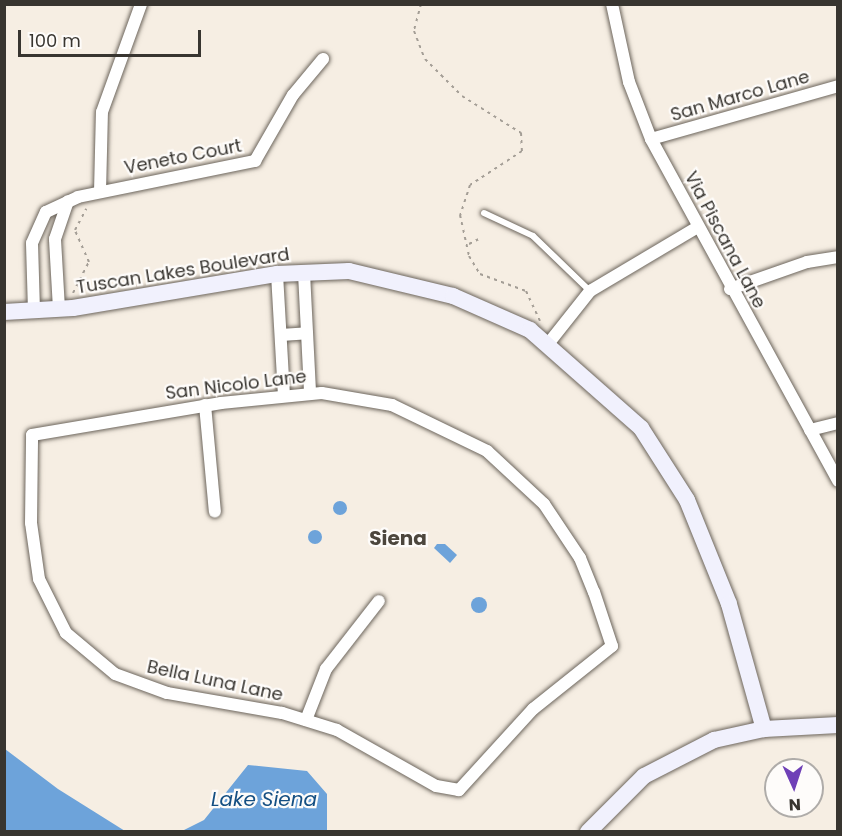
<!DOCTYPE html>
<html>
<head>
<meta charset="utf-8">
<style>
  body { margin:0 }
  #map { position:relative; width:842px; height:836px; overflow:hidden; background:#f6eee3; font-family:Poppins,sans-serif }
  div>[style] { position:absolute }
  .water>* { inset:0; background:#6da3da }
  .round { border-radius:50% }
  .path>* { height:2px; margin-top:-1px; transform-origin:0; background:repeating-linear-gradient(90deg,#a49e96 0 3px,transparent 0 7.5px) }
  .roads { filter:drop-shadow(0 0 2px #6c655c) drop-shadow(0 0 2px #6c655c) }
  .lane>* { height:6px; margin:-3px; padding:0 3px; transform-origin:3px; border-radius:3px; background:#fff }
  .street>* { height:12px; margin:-6px; padding:0 6px; transform-origin:6px; border-radius:6px; background:#fff }
  .secondary>* { height:16px; margin:-8px; padding:0 8px; transform-origin:8px; border-radius:8px; background:#f1f1fd }
  span { translate:-50% -50%; white-space:nowrap; text-align:center; line-height:1.15; -webkit-text-stroke:4.5px #fefcfa; paint-order:stroke }
  .street-label { font-size:18px; color:#383530 }
  .neighbourhood-label { font-size:20px; color:#4c463d; font-weight:700 }
  .water-label { font-size:20px; color:#154f82; font-style:italic }
  .frame { position:absolute; inset:0; border:6px solid #383530; pointer-events:none }
  .north { position:absolute; left:764px; top:758px; width:60px; height:60px; box-sizing:border-box; background:#fefcfa; border:2px solid #afaca9; border-radius:50%; rotate:177deg; font-size:16px; font-weight:700; line-height:24px; text-align:center; color:#383530 }
  .north::after { content:''; display:block; margin:auto; width:21px; height:27px; background:#6f40b7; clip-path:polygon(50% 0,100% 100%,50% 72%,0 100%) }
  .scale { position:absolute; left:18px; top:30px; width:183px; height:27px; box-sizing:border-box; border:3px solid #383530; border-top:0; padding-left:8px; font-size:18px; line-height:21px; white-space:nowrap; color:#383530; -webkit-text-stroke:4px #fefcfa; paint-order:stroke }
</style>
</head>
<body>
<div id="map">
  <div class="water">
    <div class="round" style="left:333px;top:501px;width:14px;height:14px"></div>
    <div class="round" style="left:308px;top:530px;width:14px;height:14px"></div>
    <div style="clip-path:polygon(437px 544px,445px 544px,457px 555px,450px 563px,434px 548px)"></div>
    <div class="round" style="left:471px;top:597px;width:16px;height:16px"></div>
    <div style="clip-path:polygon(5px 749px,58px 789px,125px 831px,5px 831px)"></div>
    <div style="clip-path:polygon(248px 765px,307px 771px,327px 794px,327px 831px,182px 831px,204px 820px)"></div>
  </div>
  <div class="path">
    <div style="left:421px;top:4px;width:28px;rotate:105deg"></div>
    <div style="left:414px;top:31px;width:30px;rotate:69deg"></div>
    <div style="left:425px;top:59px;width:52px;rotate:45deg"></div>
    <div style="left:462px;top:96px;width:70px;rotate:32.1deg"></div>
    <div style="left:521px;top:133px;width:18px;rotate:87deg"></div>
    <div style="left:522px;top:151px;width:62px;rotate:146.8deg"></div>
    <div style="left:470px;top:185px;width:32px;rotate:108deg"></div>
    <div style="left:460px;top:215px;width:42px;rotate:77.6deg"></div>
    <div style="left:469px;top:256px;width:21px;rotate:59deg"></div>
    <div style="left:480px;top:274px;width:49px;rotate:20.3deg"></div>
    <div style="left:526px;top:291px;width:33px;rotate:65deg"></div>
    <div style="left:469px;top:244px;width:11px;rotate:-27deg"></div>
    <div style="left:73px;top:293px;width:35px;rotate:-63deg"></div>
    <div style="left:89px;top:262px;width:35px;rotate:-114deg"></div>
    <div style="left:75px;top:230px;width:24px;rotate:-62deg"></div>
  </div>
  <div class="roads">
    <div class="lane">
      <div style="left:484px;top:213px;width:54px;rotate:25.1deg"></div>
      <div style="left:533px;top:236px;width:79px;rotate:44deg"></div>
    </div>
    <div class="street">
      <div style="left:612px;top:4px;width:80px;rotate:77.7deg"></div>
      <div style="left:629px;top:82px;width:61px;rotate:68.9deg"></div>
      <div style="left:651px;top:139px;width:390px;rotate:61.3deg"></div>
      <div style="left:651px;top:139px;width:194px;rotate:-15.8deg"></div>
      <div style="left:100px;top:192px;width:80px;rotate:-88.6deg"></div>
      <div style="left:102px;top:112px;width:115px;rotate:-70.1deg"></div>
      <div style="left:304px;top:273px;width:120px;rotate:87.1deg"></div>
      <div style="left:277px;top:274px;width:121px;rotate:86.7deg"></div>
      <div style="left:730px;top:289px;width:82px;rotate:-19.3deg"></div>
      <div style="left:807px;top:262px;width:31px;rotate:-9deg"></div>
      <div style="left:59px;top:309px;width:70px;rotate:-93.3deg"></div>
      <div style="left:55px;top:239px;width:40px;rotate:-71.1deg"></div>
      <div style="left:34px;top:311px;width:68px;rotate:-91.7deg"></div>
      <div style="left:32px;top:243px;width:34px;rotate:-66deg"></div>
      <div style="left:46px;top:212px;width:35px;rotate:-25deg"></div>
      <div style="left:78px;top:197px;width:181px;rotate:-11.5deg"></div>
      <div style="left:255px;top:161px;width:76px;rotate:-60.1deg"></div>
      <div style="left:293px;top:95px;width:47px;rotate:-50.2deg"></div>
      <div style="left:281px;top:335px;width:26px;rotate:-4deg"></div>
      <div style="left:548px;top:344px;width:68px;rotate:-51.6deg"></div>
      <div style="left:590px;top:291px;width:123px;rotate:-30.7deg"></div>
      <div style="left:322px;top:393px;width:71px;rotate:9.7deg"></div>
      <div style="left:392px;top:405px;width:106px;rotate:25.8deg"></div>
      <div style="left:487px;top:451px;width:78px;rotate:42.9deg"></div>
      <div style="left:544px;top:504px;width:65px;rotate:56.3deg"></div>
      <div style="left:580px;top:558px;width:37px;rotate:68deg"></div>
      <div style="left:594px;top:592px;width:57px;rotate:71.6deg"></div>
      <div style="left:612px;top:646px;width:101px;rotate:141.4deg"></div>
      <div style="left:533px;top:709px;width:110px;rotate:132.4deg"></div>
      <div style="left:459px;top:790px;width:23px;rotate:-170deg"></div>
      <div style="left:436px;top:786px;width:114px;rotate:-150.5deg"></div>
      <div style="left:337px;top:730px;width:58px;rotate:-162.8deg"></div>
      <div style="left:282px;top:713px;width:117px;rotate:-170.1deg"></div>
      <div style="left:167px;top:693px;width:55px;rotate:-159.9deg"></div>
      <div style="left:115px;top:674px;width:64px;rotate:-140.1deg"></div>
      <div style="left:66px;top:633px;width:60px;rotate:-116.6deg"></div>
      <div style="left:39px;top:579px;width:57px;rotate:-98.1deg"></div>
      <div style="left:31px;top:523px;width:88px;rotate:-89.3deg"></div>
      <div style="left:32px;top:435px;width:192px;rotate:-9.6deg"></div>
      <div style="left:221px;top:403px;width:101px;rotate:-5.7deg"></div>
      <div style="left:205px;top:405px;width:107px;rotate:84.7deg"></div>
      <div style="left:810px;top:430px;width:29px;rotate:-14deg"></div>
      <div style="left:306px;top:720px;width:55px;rotate:-68.6deg"></div>
      <div style="left:326px;top:669px;width:86px;rotate:-52.1deg"></div>
    </div>
    <div class="secondary">
      <div style="left:4px;top:312px;width:69px;rotate:-3.3deg"></div>
      <div style="left:73px;top:308px;width:207px;rotate:-9.5deg"></div>
      <div style="left:277px;top:274px;width:72px;rotate:-2.4deg"></div>
      <div style="left:349px;top:271px;width:107px;rotate:13.5deg"></div>
      <div style="left:453px;top:296px;width:84px;rotate:23.8deg"></div>
      <div style="left:530px;top:330px;width:148px;rotate:41.4deg"></div>
      <div style="left:641px;top:428px;width:85px;rotate:57.4deg"></div>
      <div style="left:687px;top:500px;width:112px;rotate:68deg"></div>
      <div style="left:729px;top:604px;width:130px;rotate:74.4deg"></div>
      <div style="left:588px;top:832px;width:79px;rotate:-45deg"></div>
      <div style="left:644px;top:776px;width:79px;rotate:-27.2deg"></div>
      <div style="left:714px;top:740px;width:51px;rotate:-12.4deg"></div>
      <div style="left:764px;top:729px;width:74px;rotate:-3.1deg"></div>
    </div>
  </div>
  <div class="street-label">
    <span style="left:740px;top:96px;rotate:-16deg">San Marco Lane</span>
    <span style="left:183px;top:157px;rotate:-11deg">Veneto Court</span>
    <span style="left:725px;top:240px;rotate:62deg">Via Piscana Lane</span>
    <span style="left:183px;top:271px;rotate:-9deg">Tuscan Lakes Boulevard</span>
    <span style="left:236px;top:385px;rotate:-7deg">San Nicolo Lane</span>
    <span style="left:215px;top:681px;rotate:12deg">Bella Luna Lane</span>
  </div>
  <div class="neighbourhood-label">
    <span style="left:398px;top:538px">Siena</span>
  </div>
  <div class="water-label">
    <span style="left:264px;top:799px">Lake Siena</span>
  </div>
  <div class="frame"></div>
  <div class="north">N</div>
  <div class="scale">100 m</div>
</div>
</body>
</html>
